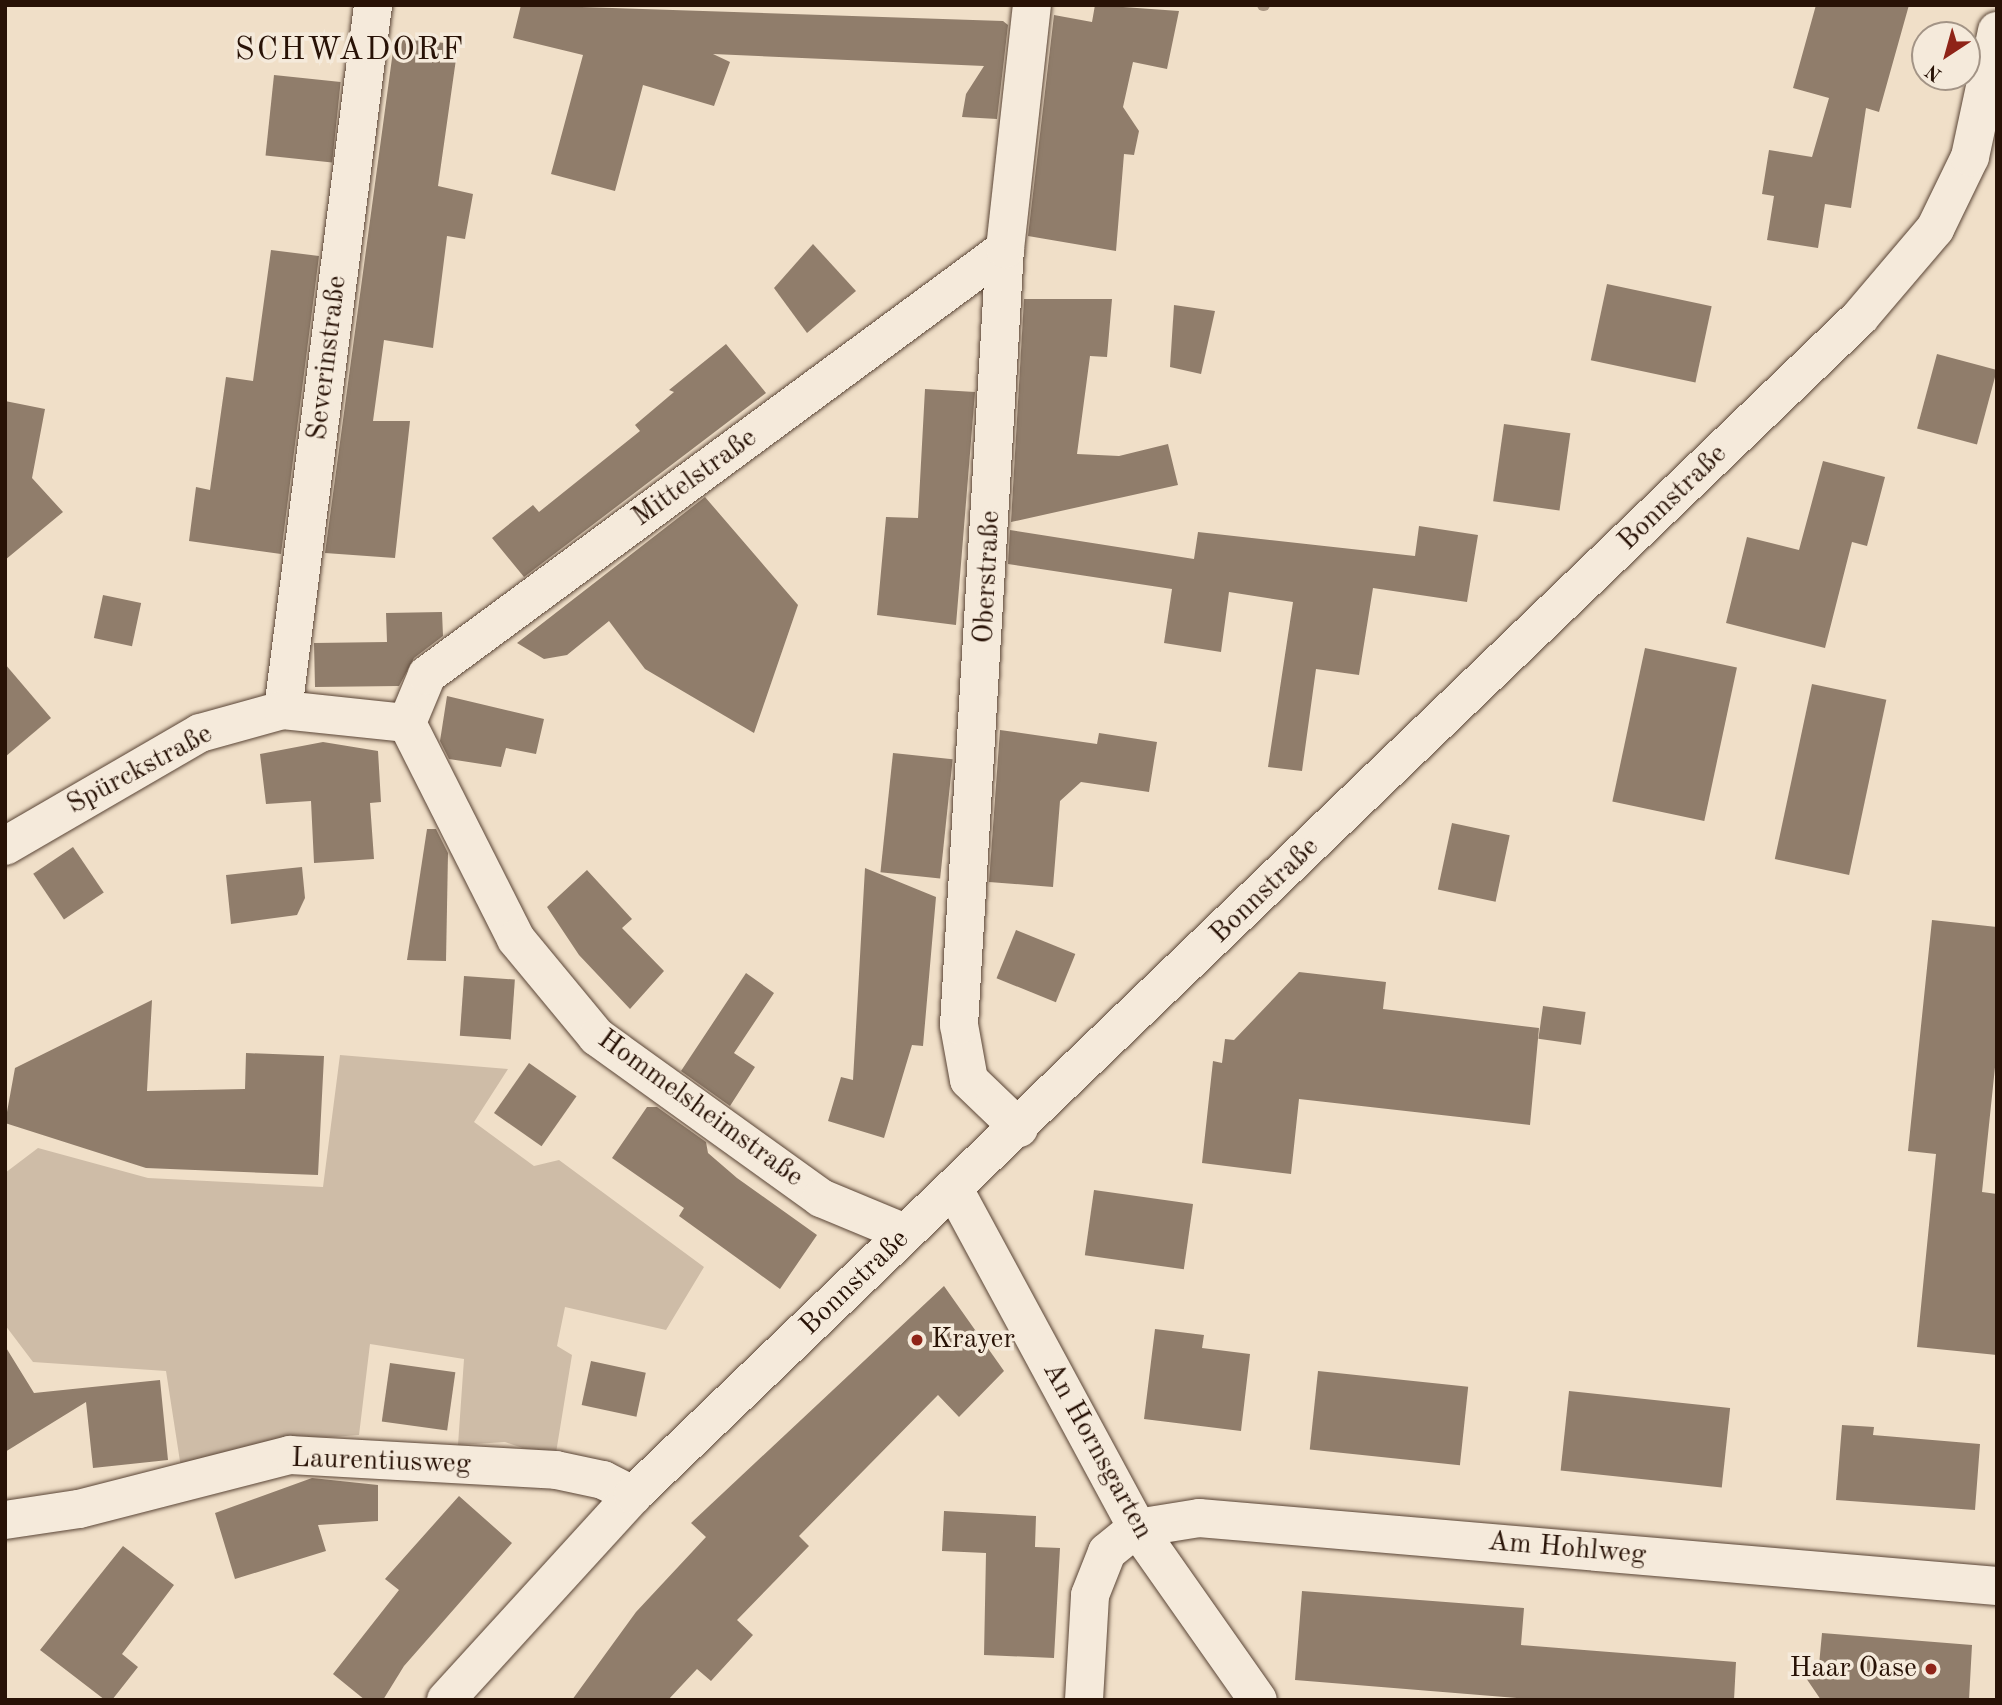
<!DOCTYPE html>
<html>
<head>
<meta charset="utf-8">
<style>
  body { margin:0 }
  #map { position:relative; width:2002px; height:1705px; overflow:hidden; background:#f0dfc8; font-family:"Old Standard TT",serif }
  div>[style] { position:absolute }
  .green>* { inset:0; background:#cebca7 }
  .stream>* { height:12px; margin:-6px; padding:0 6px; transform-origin:6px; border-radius:6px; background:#ac9986 }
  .building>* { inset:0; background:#907d6b; transform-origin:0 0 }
  .roads { filter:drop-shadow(0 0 2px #5a4536) drop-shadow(0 0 2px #5a4536) }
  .minor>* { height:38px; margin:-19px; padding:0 19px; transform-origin:19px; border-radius:19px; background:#f5eadb }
  .dots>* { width:19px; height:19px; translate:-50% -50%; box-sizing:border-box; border:4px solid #f5eadb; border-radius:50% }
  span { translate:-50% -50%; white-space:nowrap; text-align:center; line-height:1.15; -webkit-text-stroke:7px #f5eadb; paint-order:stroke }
  .street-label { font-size:28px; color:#281206 }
  .poi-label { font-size:28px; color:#281206 }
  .left { translate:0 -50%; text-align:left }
  .right { translate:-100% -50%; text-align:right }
  .quarter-label { font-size:32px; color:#281206; letter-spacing:2px }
  .frame { position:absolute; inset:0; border:7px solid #281206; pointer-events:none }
  .north { position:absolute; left:1911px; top:21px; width:70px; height:70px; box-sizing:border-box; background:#f5eadb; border:2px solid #a39486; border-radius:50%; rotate:216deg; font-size:19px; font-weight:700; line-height:28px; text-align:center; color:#281206 }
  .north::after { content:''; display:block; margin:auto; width:24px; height:32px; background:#8f2418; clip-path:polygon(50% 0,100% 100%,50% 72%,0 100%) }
</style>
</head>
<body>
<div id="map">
  <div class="green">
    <div style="clip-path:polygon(340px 1055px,508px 1069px,474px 1122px,534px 1166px,559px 1160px,704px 1267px,666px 1330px,565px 1307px,557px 1346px,572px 1355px,555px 1459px,505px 1442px,458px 1445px,464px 1359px,370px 1344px,359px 1435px,280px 1441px,181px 1468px,166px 1371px,33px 1362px,5px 1325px,5px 1173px,38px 1148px,148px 1178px,323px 1187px)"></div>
  </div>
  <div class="stream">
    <div style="left:1263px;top:5px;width:1px"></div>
  </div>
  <div class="building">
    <div style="clip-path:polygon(521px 5px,1003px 21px,1008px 25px,997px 119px,962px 117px,966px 94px,984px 66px,713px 54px,730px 62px,714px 106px,643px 85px,615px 191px,551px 174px,583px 55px,513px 38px)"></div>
    <div style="clip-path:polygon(1095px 5px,1179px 11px,1167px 69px,1133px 62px,1123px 107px,1139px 131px,1134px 155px,1124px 154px,1116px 251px,1028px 236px,1054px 15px,1092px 22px)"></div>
    <div style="clip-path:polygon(1816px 5px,1909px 5px,1879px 112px,1866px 108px,1851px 208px,1825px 204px,1818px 248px,1767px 240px,1774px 196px,1762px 194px,1769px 150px,1812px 157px,1829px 98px,1793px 88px)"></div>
    <div style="clip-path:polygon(395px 36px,458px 45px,438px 186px,473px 194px,465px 239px,447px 236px,433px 348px,384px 340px,373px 421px,410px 421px,395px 558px,325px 553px)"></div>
    <div style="left:274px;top:75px;width:67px;height:81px;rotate:6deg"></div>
    <div style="clip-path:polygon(813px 244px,856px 291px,807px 333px,774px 288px)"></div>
    <div style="clip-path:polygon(271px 250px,319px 256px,281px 554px,189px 541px,196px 487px,210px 490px,226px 377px,253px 381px)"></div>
    <div style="left:1607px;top:284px;width:107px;height:78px;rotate:12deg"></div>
    <div style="clip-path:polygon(1024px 299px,1112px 299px,1107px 357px,1090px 356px,1077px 454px,1119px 456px,1168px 444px,1178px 485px,1011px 522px)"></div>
    <div style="clip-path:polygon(1174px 305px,1215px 311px,1201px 374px,1170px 367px)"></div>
    <div style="clip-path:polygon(726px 344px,766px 393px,524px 577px,492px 538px,533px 505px,539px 512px,640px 431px,635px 425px,674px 392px,669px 390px)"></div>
    <div style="left:1937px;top:354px;width:62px;height:77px;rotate:15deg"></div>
    <div style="clip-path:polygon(925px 389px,975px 392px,956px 625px,877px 615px,886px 517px,918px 518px)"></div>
    <div style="clip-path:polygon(5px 401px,45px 409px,32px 478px,63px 512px,5px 560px)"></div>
    <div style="left:1504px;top:424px;width:67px;height:78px;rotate:8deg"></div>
    <div style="clip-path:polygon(1823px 461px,1885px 477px,1867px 546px,1852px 542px,1825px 648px,1726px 623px,1747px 537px,1799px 550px)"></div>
    <div style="clip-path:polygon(705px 497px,798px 605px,754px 733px,645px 669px,609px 621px,567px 655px,544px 659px,517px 643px)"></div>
    <div style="clip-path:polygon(1419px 526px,1478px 535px,1467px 602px,1373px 588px,1359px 675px,1316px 669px,1302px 771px,1268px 767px,1293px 602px,1229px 592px,1221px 652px,1164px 643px,1172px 589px,1008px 564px,1010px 530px,1194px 559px,1198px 532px,1415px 556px)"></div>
    <div style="left:103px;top:595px;width:39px;height:44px;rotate:12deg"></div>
    <div style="clip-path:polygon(442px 612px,443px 636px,414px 658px,399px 686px,315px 687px,314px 643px,387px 642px,386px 613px)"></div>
    <div style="left:1645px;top:648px;width:94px;height:157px;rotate:12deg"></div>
    <div style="clip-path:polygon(5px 664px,51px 718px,5px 757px)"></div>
    <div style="left:1812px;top:684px;width:76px;height:179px;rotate:12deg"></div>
    <div style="clip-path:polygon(447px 696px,544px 719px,536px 754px,506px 748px,501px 767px,449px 759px,440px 741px)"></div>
    <div style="clip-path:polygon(1000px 730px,1097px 744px,1099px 733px,1157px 742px,1149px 792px,1081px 782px,1060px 801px,1053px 887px,989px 882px)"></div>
    <div style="clip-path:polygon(323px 742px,378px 751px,381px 802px,370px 803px,374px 859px,314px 863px,311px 801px,266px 804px,260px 754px)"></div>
    <div style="left:893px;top:753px;width:60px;height:120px;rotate:6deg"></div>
    <div style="left:1452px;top:823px;width:59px;height:68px;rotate:12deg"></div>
    <div style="clip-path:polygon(427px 829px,436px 829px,448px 853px,446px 961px,407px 960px)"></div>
    <div style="left:73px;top:847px;width:55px;height:48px;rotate:56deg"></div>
    <div style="clip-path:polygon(302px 867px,305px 898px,297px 915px,231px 924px,226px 875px)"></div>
    <div style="clip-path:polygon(865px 868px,936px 897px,923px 1046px,912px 1045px,884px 1138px,828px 1121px,841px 1077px,853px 1080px)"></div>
    <div style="clip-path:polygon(587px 870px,632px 919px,622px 928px,664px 971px,630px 1009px,579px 955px,547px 907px)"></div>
    <div style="clip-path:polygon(1932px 920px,1997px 927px,1997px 1048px,1982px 1192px,1997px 1194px,1997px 1355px,1917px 1347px,1936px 1154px,1908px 1151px)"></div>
    <div style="left:1016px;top:930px;width:64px;height:52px;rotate:22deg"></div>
    <div style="clip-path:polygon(1299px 972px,1386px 982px,1383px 1009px,1539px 1028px,1530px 1125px,1299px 1099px,1291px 1174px,1202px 1163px,1213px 1061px,1222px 1063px,1225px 1039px,1234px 1040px)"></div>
    <div style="clip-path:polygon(746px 973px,774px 993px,734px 1053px,755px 1067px,730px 1106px,681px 1071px)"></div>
    <div style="left:464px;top:976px;width:51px;height:60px;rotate:4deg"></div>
    <div style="clip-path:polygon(152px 1000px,147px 1091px,245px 1089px,246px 1053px,324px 1056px,318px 1175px,146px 1168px,5px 1123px,15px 1068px)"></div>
    <div style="left:1543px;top:1006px;width:43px;height:33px;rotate:8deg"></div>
    <div style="left:529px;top:1063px;width:58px;height:61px;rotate:35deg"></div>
    <div style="clip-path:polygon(647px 1107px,657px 1107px,706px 1142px,708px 1153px,737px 1178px,817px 1235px,780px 1289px,679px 1216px,684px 1208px,612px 1158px)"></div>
    <div style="left:1094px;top:1190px;width:100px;height:66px;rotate:8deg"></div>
    <div style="clip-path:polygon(944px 1286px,1004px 1371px,959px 1417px,938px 1395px,799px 1536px,809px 1546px,737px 1620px,753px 1635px,711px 1681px,697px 1669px,668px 1700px,572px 1700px,636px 1612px,706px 1537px,691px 1523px)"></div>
    <div style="clip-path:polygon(1155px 1329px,1204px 1335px,1202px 1348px,1250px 1354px,1241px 1431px,1144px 1419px)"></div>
    <div style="clip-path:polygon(5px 1346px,34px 1393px,160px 1380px,168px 1460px,93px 1468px,86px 1402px,5px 1452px)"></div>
    <div style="left:591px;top:1361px;width:56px;height:45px;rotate:12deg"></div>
    <div style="left:390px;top:1363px;width:66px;height:59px;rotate:8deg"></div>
    <div style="left:1318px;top:1371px;width:151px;height:79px;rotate:6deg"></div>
    <div style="left:1569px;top:1391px;width:162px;height:80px;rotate:6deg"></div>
    <div style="clip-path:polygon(1842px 1425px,1874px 1427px,1873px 1435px,1980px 1444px,1975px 1510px,1836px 1500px)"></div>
    <div style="clip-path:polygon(312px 1478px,378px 1485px,378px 1521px,318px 1525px,326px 1551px,235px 1579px,215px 1513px)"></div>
    <div style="clip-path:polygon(459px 1496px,512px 1543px,404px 1666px,383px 1700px,365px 1700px,333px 1674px,399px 1590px,385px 1579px)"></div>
    <div style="clip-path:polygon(944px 1511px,1036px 1516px,1035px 1547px,1060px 1548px,1054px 1658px,984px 1655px,986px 1553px,942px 1551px)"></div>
    <div style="clip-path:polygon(123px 1546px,174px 1585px,122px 1654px,138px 1667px,112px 1700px,105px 1700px,40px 1650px)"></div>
    <div style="clip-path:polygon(1302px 1591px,1524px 1608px,1521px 1645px,1736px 1662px,1734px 1700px,1540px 1700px,1295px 1680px)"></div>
    <div style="clip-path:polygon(1822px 1633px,1972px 1645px,1969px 1700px,1821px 1700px,1806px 1678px,1819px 1665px)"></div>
  </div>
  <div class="roads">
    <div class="minor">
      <div style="left:283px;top:710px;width:711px;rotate:-82.72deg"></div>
      <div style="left:407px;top:723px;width:52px;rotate:-67.4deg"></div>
      <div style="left:427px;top:675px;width:718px;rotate:-36.39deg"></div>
      <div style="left:407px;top:723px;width:242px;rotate:63.2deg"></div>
      <div style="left:516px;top:939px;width:127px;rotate:50.4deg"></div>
      <div style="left:597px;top:1037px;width:276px;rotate:35.7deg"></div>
      <div style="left:821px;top:1198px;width:91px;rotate:22.6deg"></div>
      <div style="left:5px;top:846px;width:225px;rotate:-30.1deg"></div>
      <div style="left:200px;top:733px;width:86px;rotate:-15.5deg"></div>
      <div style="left:283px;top:710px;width:125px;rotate:6deg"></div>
      <div style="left:1019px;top:1128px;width:69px;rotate:-136.2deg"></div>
      <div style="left:969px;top:1080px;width:56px;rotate:-100.3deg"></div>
      <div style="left:959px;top:1025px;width:777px;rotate:-86.61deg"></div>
      <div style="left:1005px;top:249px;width:245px;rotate:-83.7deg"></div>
      <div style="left:955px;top:1191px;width:383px;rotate:61.6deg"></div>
      <div style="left:1137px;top:1528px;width:210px;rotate:54.9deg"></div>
      <div style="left:5px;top:1520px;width:75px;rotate:-8.5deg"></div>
      <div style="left:79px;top:1509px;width:218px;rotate:-14.4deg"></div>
      <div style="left:290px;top:1455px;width:266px;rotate:3.2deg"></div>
      <div style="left:556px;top:1470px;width:48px;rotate:12deg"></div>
      <div style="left:603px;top:1480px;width:34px;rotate:27deg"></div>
      <div style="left:446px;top:1700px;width:277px;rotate:-47.6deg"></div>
      <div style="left:633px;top:1495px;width:1701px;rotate:-43.83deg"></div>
      <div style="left:1860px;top:317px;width:116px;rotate:-49.6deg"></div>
      <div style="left:1935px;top:229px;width:80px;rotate:-64.1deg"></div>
      <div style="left:1970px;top:157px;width:129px;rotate:-77.9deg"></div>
      <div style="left:1084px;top:1700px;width:105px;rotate:-86.7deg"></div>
      <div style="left:1090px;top:1595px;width:46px;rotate:-68.4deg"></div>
      <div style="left:1107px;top:1552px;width:38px;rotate:-39deg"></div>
      <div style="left:1137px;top:1528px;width:63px;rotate:-9.2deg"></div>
      <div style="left:1199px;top:1518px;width:801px;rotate:4.87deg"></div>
    </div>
  </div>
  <div class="dots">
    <div style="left:917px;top:1340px;background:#8f2418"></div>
    <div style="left:1931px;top:1669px;background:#8f2418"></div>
  </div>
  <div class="street-label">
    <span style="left:328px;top:358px;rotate:-83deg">Severinstraße</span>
    <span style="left:695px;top:478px;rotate:-36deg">Mittelstraße</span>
    <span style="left:1673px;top:498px;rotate:-44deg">Bonnstraße</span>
    <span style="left:988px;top:577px;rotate:-87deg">Oberstraße</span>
    <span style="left:140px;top:770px;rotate:-28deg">Spürckstraße</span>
    <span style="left:1265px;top:891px;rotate:-44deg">Bonnstraße</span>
    <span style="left:700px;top:1109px;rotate:36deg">Hommelsheimstraße</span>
    <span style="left:855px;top:1283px;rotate:-44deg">Bonnstraße</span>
    <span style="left:1097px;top:1451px;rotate:61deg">An Hornsgarten</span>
    <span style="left:381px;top:1462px;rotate:2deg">Laurentiusweg</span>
    <span style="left:1567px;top:1549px;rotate:5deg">Am Hohlweg</span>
  </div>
  <div class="poi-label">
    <span class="left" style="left:931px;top:1340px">Krayer</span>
    <span class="right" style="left:1917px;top:1669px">Haar Oase</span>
  </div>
  <div class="quarter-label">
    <span style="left:350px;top:51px">SCHWADORF</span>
  </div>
  <div class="frame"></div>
  <div class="north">N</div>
</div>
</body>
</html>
